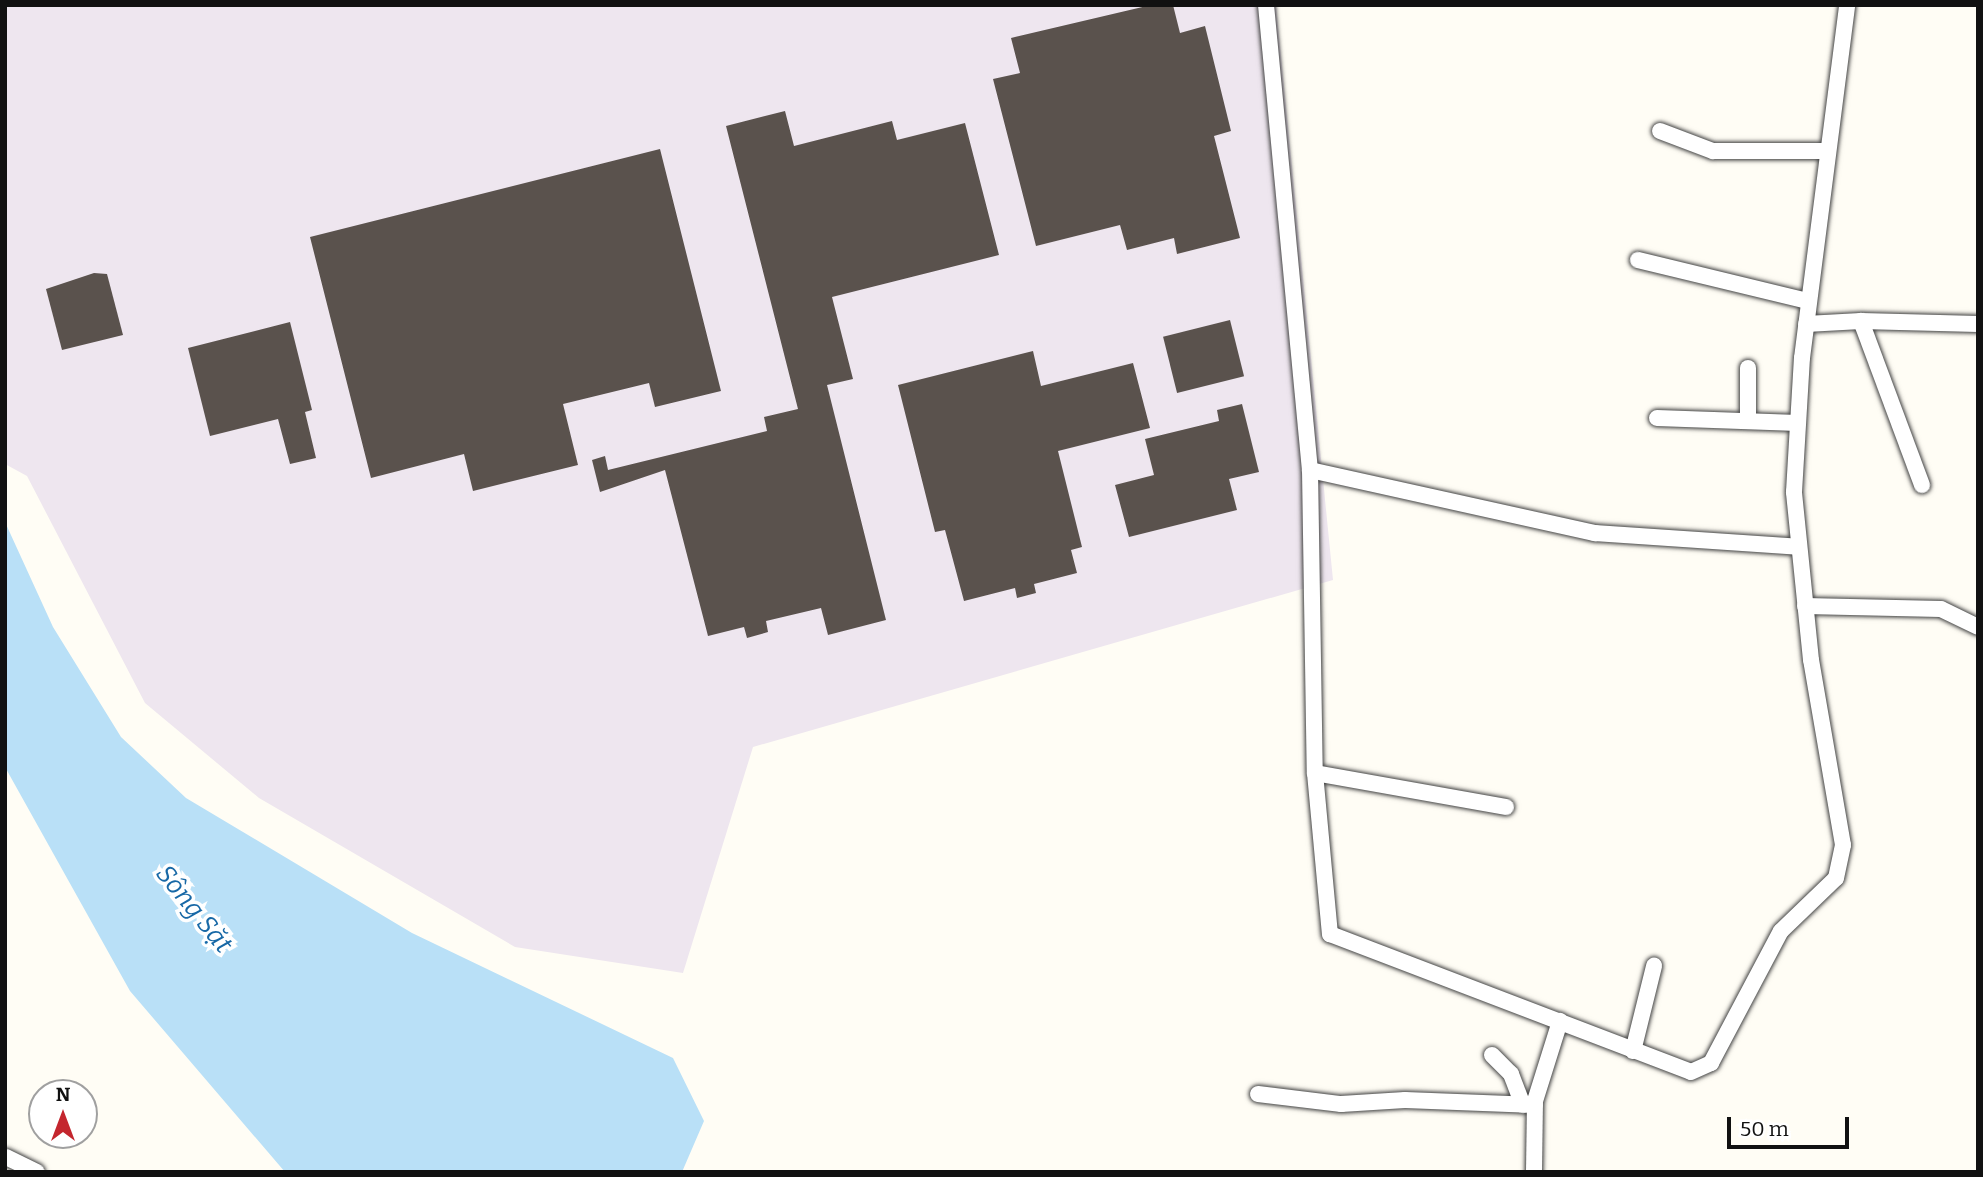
<!DOCTYPE html>
<html>
<head>
<meta charset="utf-8">
<style>
  body { margin:0 }
  #map { position:relative; width:1983px; height:1177px; overflow:hidden; background:#fffdf5; font-family:Bitter,serif }
  div>[style] { position:absolute }
  .industrial>* { inset:0; background:#eee6ef }
  .water>* { inset:0; background:#b9e0f7 }
  .building>* { inset:0; background:#5a524d; transform-origin:0 0 }
  .roads { filter:drop-shadow(0 0 2px #444) drop-shadow(0 0 2px #444) }
  .minor>* { height:16px; margin:-8px; padding:0 8px; transform-origin:8px; border-radius:8px; background:#fff }
  span { translate:-50% -50%; white-space:nowrap; text-align:center; line-height:1.15; -webkit-text-stroke:7px #fff; paint-order:stroke }
  .water-label { font-size:26px; color:#1768a6; font-style:italic }
  .frame { position:absolute; inset:0; border:7px solid #111; pointer-events:none }
  .north { position:absolute; left:28px; top:1079px; width:70px; height:70px; box-sizing:border-box; background:#fff; border:2px solid #a0a0a0; border-radius:50%; rotate:0deg; font-size:19px; font-weight:700; line-height:28px; text-align:center; color:#111 }
  .north::after { content:''; display:block; margin:auto; width:24px; height:32px; background:#c4262e; clip-path:polygon(50% 0,100% 100%,50% 72%,0 100%) }
  .scale { position:absolute; left:1727px; top:1117px; width:122px; height:32px; box-sizing:border-box; border:4px solid #111; border-top:0; padding-left:9px; font-size:21px; line-height:24px; white-space:nowrap; color:#111; -webkit-text-stroke:5px #fff; paint-order:stroke }
</style>
</head>
<body>
<div id="map">
  <div class="industrial">
    <div style="clip-path:polygon(5px 5px,1276px 5px,1333px 580px,753px 747px,683px 973px,515px 947px,259px 798px,145px 703px,27px 476px,5px 464px)"></div>
  </div>
  <div class="water">
    <div style="clip-path:polygon(5px 522px,53px 627px,121px 737px,186px 798px,412px 933px,673px 1058px,704px 1121px,682px 1172px,285px 1172px,130px 991px,5px 767px)"></div>
  </div>
  <div class="building">
    <div style="clip-path:polygon(1151px 5px,1173px 5px,1180px 33px,1205px 26px,1231px 131px,1214px 136px,1240px 238px,1177px 254px,1174px 238px,1127px 250px,1120px 225px,1036px 246px,993px 79px,1020px 73px,1011px 38px)"></div>
    <div style="clip-path:polygon(785px 111px,794px 146px,892px 121px,897px 140px,965px 123px,999px 255px,832px 297px,853px 379px,827px 385px,886px 620px,828px 635px,821px 608px,766px 621px,768px 632px,747px 638px,744px 627px,708px 636px,665px 470px,600px 492px,592px 460px,605px 456px,608px 470px,767px 431px,764px 417px,798px 409px,726px 126px)"></div>
    <div style="clip-path:polygon(660px 149px,721px 391px,655px 407px,649px 383px,563px 404px,578px 465px,473px 491px,464px 454px,371px 478px,310px 237px)"></div>
    <div style="clip-path:polygon(94px 273px,107px 274px,123px 335px,62px 350px,46px 289px)"></div>
    <div style="left:1230px;top:320px;width:58px;height:69px;rotate:76deg"></div>
    <div style="clip-path:polygon(290px 322px,312px 410px,305px 412px,316px 458px,290px 464px,278px 419px,210px 436px,188px 348px)"></div>
    <div style="clip-path:polygon(1033px 351px,1041px 386px,1133px 363px,1150px 428px,1058px 451px,1082px 547px,1071px 550px,1077px 573px,1034px 584px,1036px 593px,1017px 598px,1015px 588px,964px 601px,945px 530px,935px 532px,898px 385px)"></div>
    <div style="clip-path:polygon(1242px 404px,1259px 472px,1229px 479px,1237px 510px,1129px 537px,1115px 485px,1154px 475px,1145px 439px,1219px 421px,1217px 410px)"></div>
  </div>
  <div class="roads">
    <div class="minor">
      <div style="left:1266px;top:5px;width:467px;rotate:84.6deg"></div>
      <div style="left:1310px;top:470px;width:303px;rotate:89.1deg"></div>
      <div style="left:1315px;top:773px;width:162px;rotate:84.7deg"></div>
      <div style="left:1330px;top:934px;width:386px;rotate:20.9deg"></div>
      <div style="left:1691px;top:1072px;width:22px;rotate:-24deg"></div>
      <div style="left:1711px;top:1063px;width:149px;rotate:-62.1deg"></div>
      <div style="left:1781px;top:931px;width:76px;rotate:-43.9deg"></div>
      <div style="left:1836px;top:878px;width:34px;rotate:-78deg"></div>
      <div style="left:1843px;top:845px;width:188px;rotate:-99.8deg"></div>
      <div style="left:1811px;top:660px;width:169px;rotate:-95.8deg"></div>
      <div style="left:1794px;top:492px;width:134px;rotate:-86.6deg"></div>
      <div style="left:1802px;top:358px;width:356px;rotate:-82.7deg"></div>
      <div style="left:1660px;top:131px;width:57px;rotate:20.7deg"></div>
      <div style="left:1713px;top:151px;width:113px"></div>
      <div style="left:1638px;top:260px;width:175px;rotate:13.6deg"></div>
      <div style="left:1861px;top:321px;width:117px;rotate:1.5deg"></div>
      <div style="left:1806px;top:324px;width:55px;rotate:-3.1deg"></div>
      <div style="left:1861px;top:321px;width:175px;rotate:69.6deg"></div>
      <div style="left:1748px;top:368px;width:53px;rotate:90deg"></div>
      <div style="left:1657px;top:418px;width:141px;rotate:2deg"></div>
      <div style="left:1310px;top:470px;width:292px;rotate:12.5deg"></div>
      <div style="left:1595px;top:533px;width:203px;rotate:3.9deg"></div>
      <div style="left:1805px;top:606px;width:136px;rotate:1.3deg"></div>
      <div style="left:1941px;top:609px;width:41px;rotate:25.9deg"></div>
      <div style="left:1315px;top:773px;width:194px;rotate:10.1deg"></div>
      <div style="left:1633px;top:1051px;width:88px;rotate:-76.1deg"></div>
      <div style="left:1492px;top:1055px;width:27px;rotate:45deg"></div>
      <div style="left:1511px;top:1074px;width:33px;rotate:69deg"></div>
      <div style="left:1258px;top:1094px;width:84px;rotate:6.9deg"></div>
      <div style="left:1341px;top:1104px;width:64px;rotate:-3.6deg"></div>
      <div style="left:1405px;top:1100px;width:130px;rotate:2.2deg"></div>
      <div style="left:6px;top:1157px;width:34px;rotate:26deg"></div>
      <div style="left:1534px;top:1172px;width:71px;rotate:-89.2deg"></div>
      <div style="left:1535px;top:1101px;width:84px;rotate:-72.6deg"></div>
    </div>
  </div>
  <div class="water-label">
    <span style="left:194px;top:909px;rotate:51deg">Sông Sặt</span>
  </div>
  <div class="frame"></div>
  <div class="north">N</div>
  <div class="scale">50 m</div>
</div>
</body>
</html>
